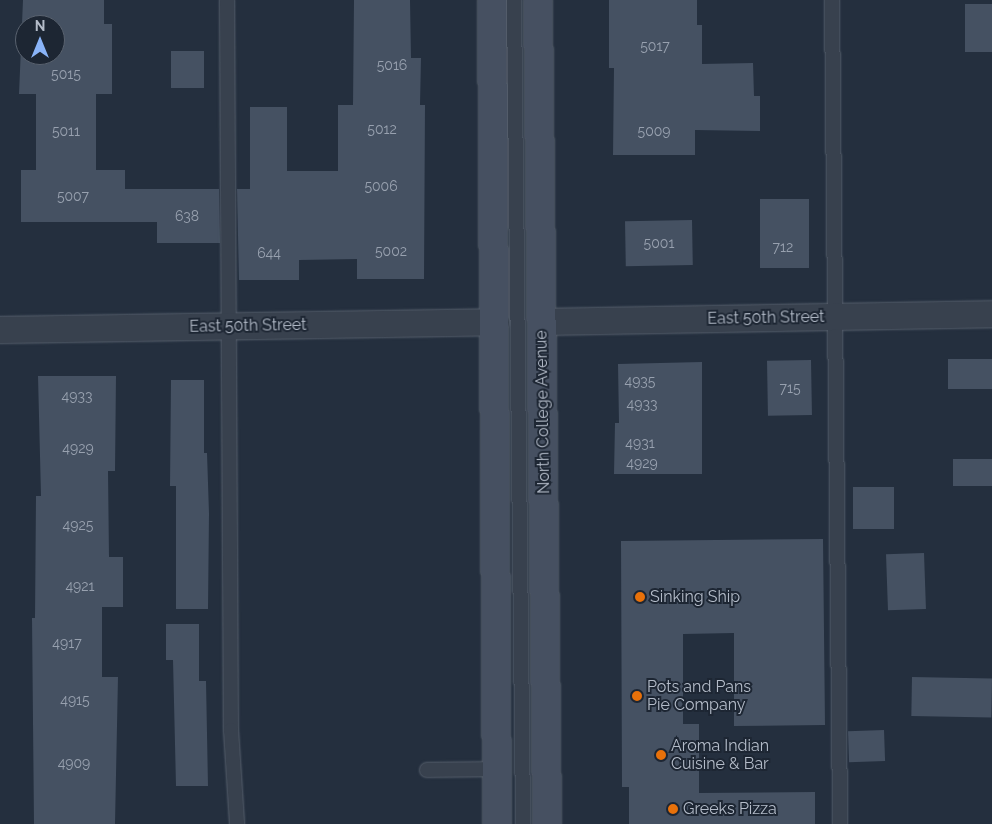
<!DOCTYPE html>
<html>
<head>
<meta charset="utf-8">
<style>
  body { margin:0 }
  #map { position:relative; width:992px; height:824px; overflow:hidden; background:#242f3e; font-family:Raleway,sans-serif }
  div>[style] { position:absolute }
  .building>* { inset:0; background:#455162; transform-origin:0 0 }
  .roads { filter:drop-shadow(0 0 1px #565f6c) drop-shadow(0 0 1px #565f6c) }
  .lane>* { height:14px; margin:-7px; padding:0 7px; transform-origin:7px; border-radius:7px; background:#38414e }
  .street>* { height:26px; margin:-13px; padding:0 13px; transform-origin:13px; border-radius:13px; background:#38414e }
  .secondary>* { height:28px; margin:-14px; padding:0 14px; transform-origin:14px; border-radius:14px; background:#465061 }
  .dots>* { width:14px; height:14px; translate:-50% -50%; box-sizing:border-box; border:2px solid #1d2633; border-radius:50% }
  span { translate:-50% -50%; white-space:nowrap; text-align:center; line-height:1.15; -webkit-text-stroke:4px #1d2633; paint-order:stroke }
  .number-label { font-size:14px; color:#98a1af }
  .number-label span { -webkit-text-stroke-width:0 }
  .street-label { font-size:16px; color:#b4bcc9 }
  .poi-label { font-size:16px; color:#b4bcc9 }
  .left { translate:0 -50%; text-align:left }
  .north { position:absolute; left:15px; top:15px; width:50px; height:50px; box-sizing:border-box; background:#1d2633; border:1px solid #59626f; border-radius:50%; rotate:0deg; font-size:14px; font-weight:700; line-height:20px; text-align:center; color:#b4bcc9 }
  .north::after { content:''; display:block; margin:auto; width:18px; height:22px; background:#8ab4f8; clip-path:polygon(50% 0,100% 100%,50% 72%,0 100%) }
</style>
</head>
<body>
<div id="map">
  <div class="building">
    <div style="clip-path:polygon(evenodd,23px 0,104px 0,104px 24px,112px 24px,112px 94px,96px 94px,96px 170px,125px 170px,125px 189px,219px 189px,220px 243px,157px 243px,157px 222px,21px 222px,21px 170px,36px 170px,36px 94px,19px 94px,23px 0,25px 25px,55px 25px,55px 55px,25px 55px,25px 25px)"></div>
    <div style="clip-path:polygon(354px 0,410px 0,411px 58px,421px 58px,420px 105px,425px 105px,424px 279px,357px 279px,357px 259px,299px 260px,299px 280px,239px 280px,237px 189px,250px 189px,250px 107px,287px 107px,287px 171px,338px 171px,338px 105px,353px 105px)"></div>
    <div style="clip-path:polygon(609px 0,697px 0,697px 25px,702px 25px,702px 64px,753px 63px,754px 96px,760px 96px,760px 131px,695px 130px,695px 155px,613px 155px,614px 68px,609px 68px)"></div>
    <div style="left:965px;top:4px;width:27px;height:48px"></div>
    <div style="left:204px;top:51px;width:37px;height:33px;rotate:90deg"></div>
    <div style="left:760px;top:199px;width:49px;height:69px"></div>
    <div style="left:692px;top:220px;width:45px;height:67px;rotate:89deg"></div>
    <div style="left:992px;top:359px;width:30px;height:44px;rotate:90deg"></div>
    <div style="left:811px;top:360px;width:55px;height:44px;rotate:89deg"></div>
    <div style="clip-path:polygon(702px 362px,702px 474px,614px 474px,615px 423px,619px 423px,618px 364px)"></div>
    <div style="clip-path:polygon(38px 376px,116px 376px,115px 471px,108px 471px,109px 557px,123px 557px,123px 607px,102px 607px,102px 677px,118px 677px,115px 824px,34px 824px,32px 618px,35px 618px,36px 496px,41px 496px)"></div>
    <div style="clip-path:polygon(171px 380px,204px 380px,204px 453px,207px 453px,209px 513px,208px 609px,176px 609px,176px 486px,170px 486px)"></div>
    <div style="left:953px;top:459px;width:39px;height:27px"></div>
    <div style="left:853px;top:487px;width:41px;height:42px"></div>
    <div style="clip-path:polygon(823px 539px,825px 725px,734px 726px,734px 633px,683px 634px,683px 724px,699px 724px,699px 793px,815px 792px,815px 824px,629px 824px,629px 787px,622px 787px,621px 541px)"></div>
    <div style="left:924px;top:553px;width:56px;height:38px;rotate:88deg"></div>
    <div style="clip-path:polygon(166px 624px,199px 624px,199px 681px,206px 681px,208px 786px,176px 786px,173px 660px,166px 660px)"></div>
    <div style="left:912px;top:677px;width:80px;height:39px;rotate:1deg"></div>
    <div style="left:884px;top:730px;width:31px;height:36px;rotate:88deg"></div>
  </div>
  <div class="roads">
    <div class="lane">
      <div style="left:227px;top:0;width:730px;rotate:89.69deg"></div>
      <div style="left:231px;top:730px;width:94px;rotate:86.3deg"></div>
      <div style="left:514px;top:0;width:824px;rotate:89.37deg"></div>
      <div style="left:832px;top:0;width:824px;rotate:89.44deg"></div>
      <div style="left:427px;top:770px;width:70px;rotate:-0.8deg"></div>
    </div>
    <div class="street">
      <div style="left:541px;top:322px;width:451px;rotate:-1deg"></div>
      <div style="left:0;top:330px;width:496px;rotate:-0.9deg"></div>
    </div>
    <div class="secondary">
      <div style="left:492px;top:0;width:824px;rotate:89.65deg"></div>
      <div style="left:538px;top:0;width:824px;rotate:89.37deg"></div>
    </div>
  </div>
  <div class="dots">
    <div style="left:640px;top:597px;background:#e8710a"></div>
    <div style="left:637px;top:696px;background:#e8710a"></div>
    <div style="left:661px;top:755px;background:#e8710a"></div>
    <div style="left:673px;top:809px;background:#e8710a"></div>
  </div>
  <div class="number-label">
    <span style="left:655px;top:46px">5017</span>
    <span style="left:392px;top:65px">5016</span>
    <span style="left:66px;top:74px">5015</span>
    <span style="left:382px;top:129px">5012</span>
    <span style="left:66px;top:131px">5011</span>
    <span style="left:654px;top:131px">5009</span>
    <span style="left:381px;top:186px">5006</span>
    <span style="left:73px;top:196px">5007</span>
    <span style="left:187px;top:216px">638</span>
    <span style="left:659px;top:243px">5001</span>
    <span style="left:783px;top:247px">712</span>
    <span style="left:391px;top:251px">5002</span>
    <span style="left:269px;top:253px">644</span>
    <span style="left:640px;top:381px">4935</span>
    <span style="left:790px;top:388px">715</span>
    <span style="left:77px;top:396px">4933</span>
    <span style="left:642px;top:404px">4933</span>
    <span style="left:640px;top:443px">4931</span>
    <span style="left:78px;top:448px">4929</span>
    <span style="left:642px;top:463px">4929</span>
    <span style="left:78px;top:525px">4925</span>
    <span style="left:80px;top:586px">4921</span>
    <span style="left:67px;top:643px">4917</span>
    <span style="left:75px;top:700px">4915</span>
    <span style="left:74px;top:763px">4909</span>
  </div>
  <div class="street-label">
    <span style="left:766px;top:318px;rotate:-1deg">East 50th Street</span>
    <span style="left:248px;top:326px;rotate:-1deg">East 50th Street</span>
    <span style="left:543px;top:412px;rotate:-91deg">North College Avenue</span>
  </div>
  <div class="poi-label">
    <span class="left" style="left:650px;top:597px">Sinking Ship</span>
    <span class="left" style="left:647px;top:696px">Pots and Pans<br>Pie Company</span>
    <span class="left" style="left:671px;top:755px">Aroma Indian<br>Cuisine &amp; Bar</span>
    <span class="left" style="left:683px;top:809px">Greeks Pizza</span>
  </div>
  <div class="north">N</div>
</div>
</body>
</html>
